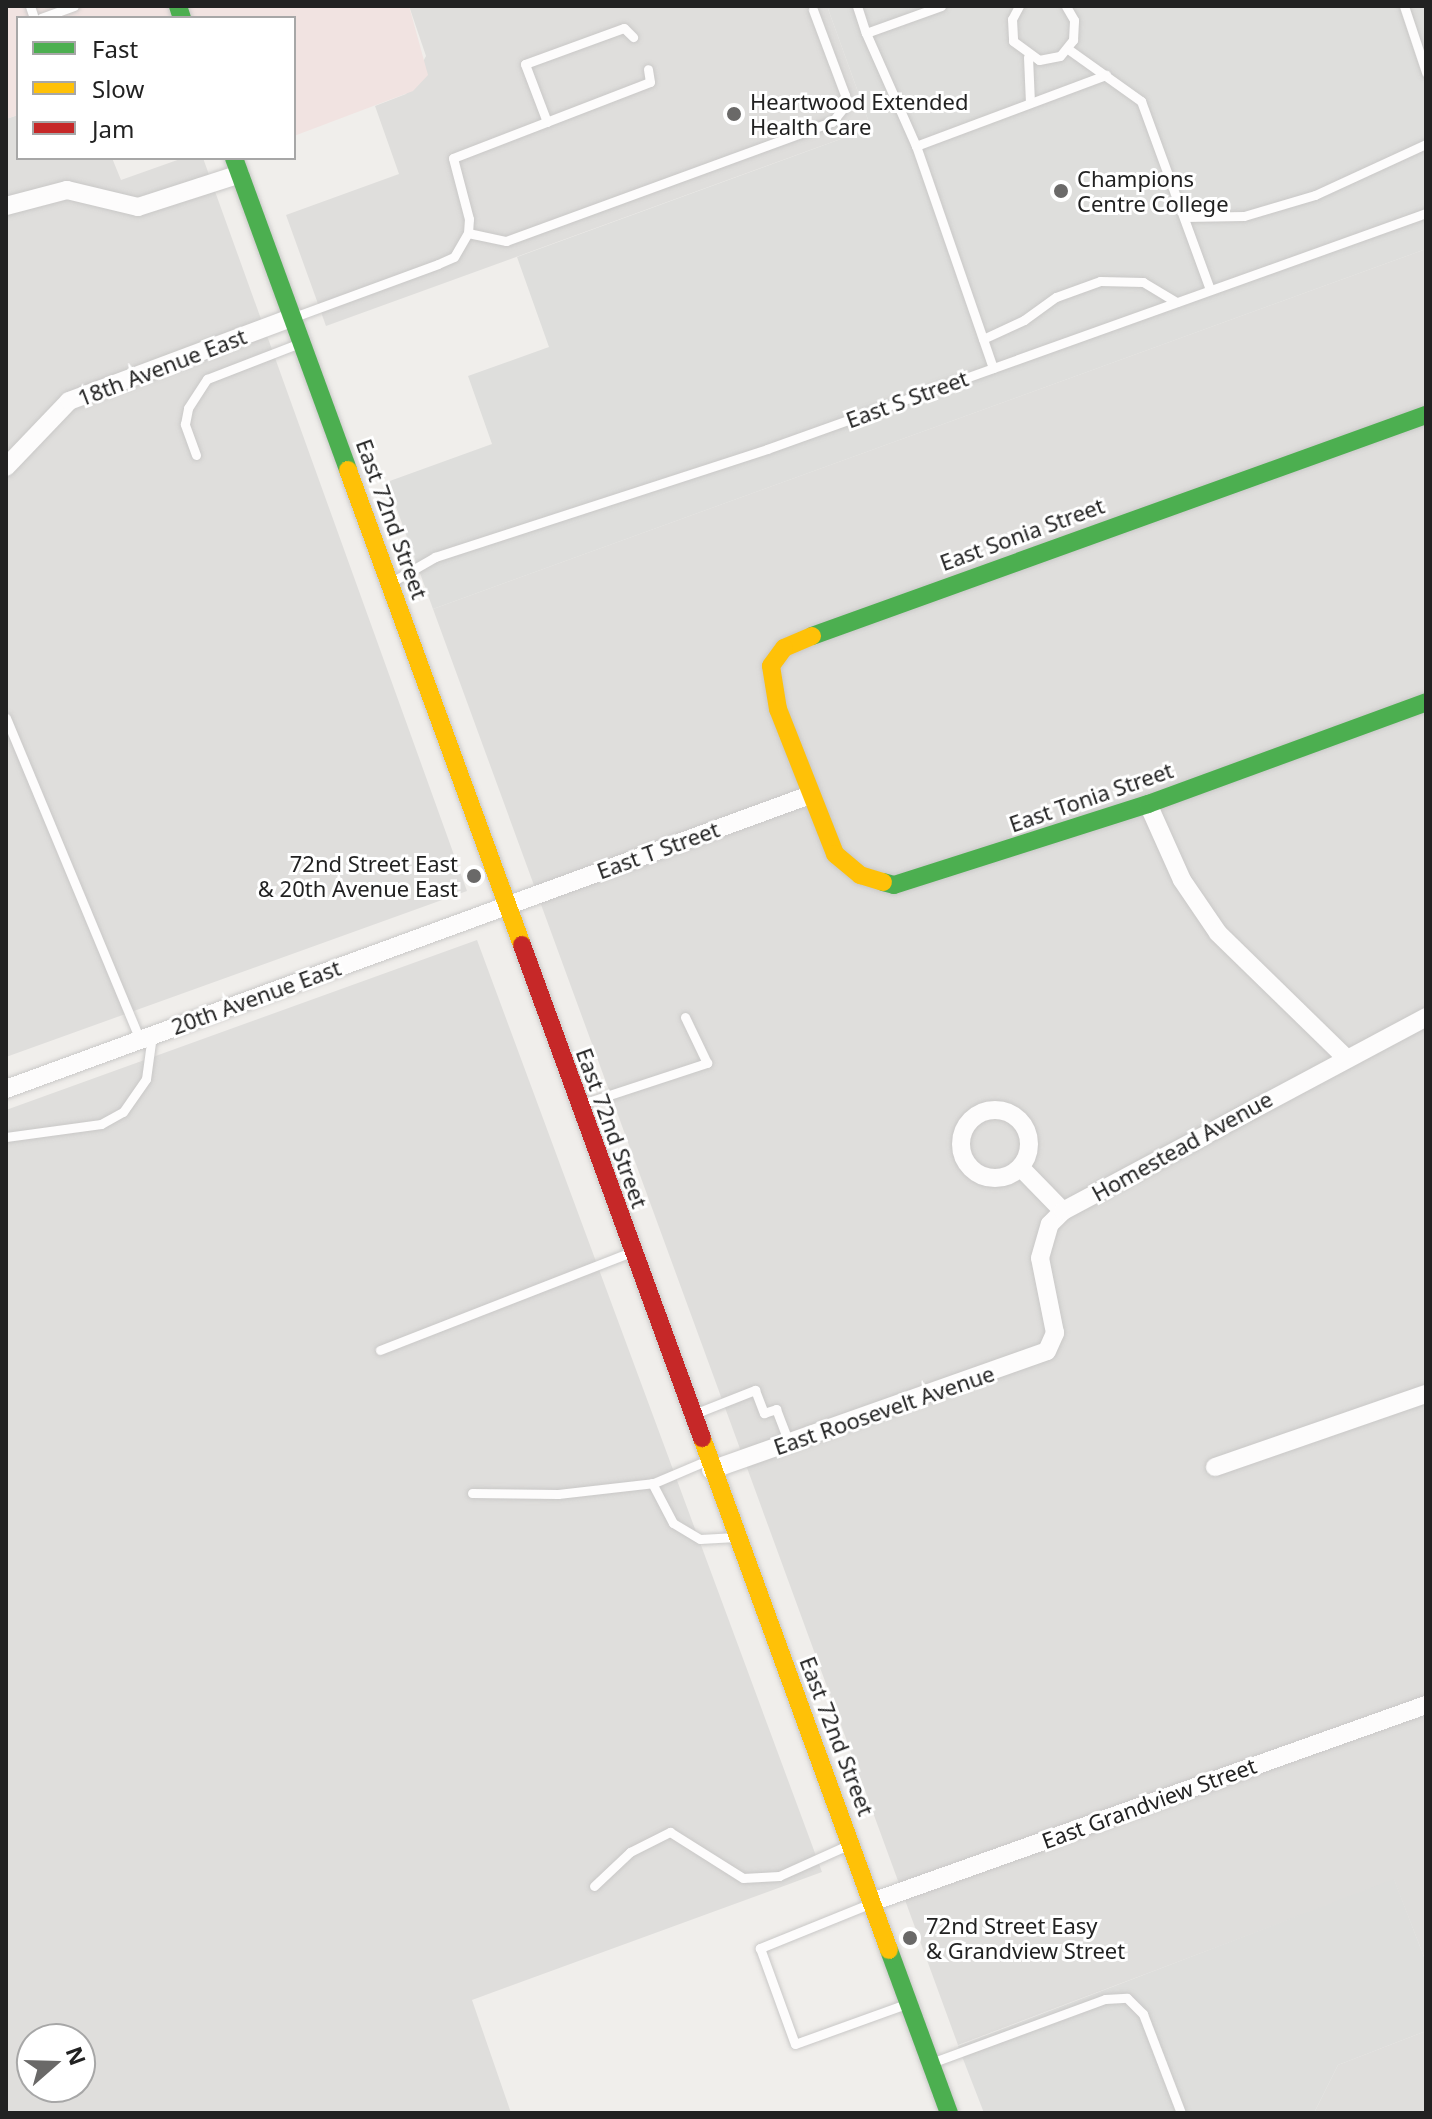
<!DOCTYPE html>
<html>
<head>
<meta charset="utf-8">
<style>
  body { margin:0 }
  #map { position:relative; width:1432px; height:2119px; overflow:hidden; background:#f0eeeb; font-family:"Noto Sans",sans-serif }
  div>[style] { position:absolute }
  .residential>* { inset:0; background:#dfdedc }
  .commercial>* { inset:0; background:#f1e3e1 }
  .religious>* { inset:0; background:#dededc }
  .roads { filter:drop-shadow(0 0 2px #c9c8c7) drop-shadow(0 0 2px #c9c8c7) }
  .lane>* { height:9px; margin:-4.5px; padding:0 4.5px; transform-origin:4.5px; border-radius:4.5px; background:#fdfcfc }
  .street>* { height:18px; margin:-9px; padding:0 9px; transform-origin:9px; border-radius:9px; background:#fdfcfc }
  .street>.ring { margin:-9px; padding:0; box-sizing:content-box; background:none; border:18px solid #fdfcfc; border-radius:50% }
  .fast>* { height:18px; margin:-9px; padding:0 9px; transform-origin:9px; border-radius:9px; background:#4caf50 }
  .slow>* { height:18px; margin:-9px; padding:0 9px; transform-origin:9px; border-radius:9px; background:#ffc107 }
  .jam>* { height:18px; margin:-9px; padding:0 9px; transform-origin:9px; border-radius:9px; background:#c62828 }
  .dots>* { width:22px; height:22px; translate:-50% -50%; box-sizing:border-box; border:4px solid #fff; border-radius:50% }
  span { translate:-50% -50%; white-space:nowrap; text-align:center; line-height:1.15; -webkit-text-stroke:6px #fff; paint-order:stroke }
  .poi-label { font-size:22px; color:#222 }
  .left { translate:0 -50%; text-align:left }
  .right { translate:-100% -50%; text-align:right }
  .street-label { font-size:22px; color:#222 }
  .frame { position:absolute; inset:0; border:8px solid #222; pointer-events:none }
  .legend { position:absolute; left:16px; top:16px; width:280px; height:144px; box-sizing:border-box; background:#fff; border:2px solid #a7a7a7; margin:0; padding:10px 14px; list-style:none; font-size:24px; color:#222 }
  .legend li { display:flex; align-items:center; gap:16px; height:40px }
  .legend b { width:40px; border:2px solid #a7a7a7 }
  .north { position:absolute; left:16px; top:2023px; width:80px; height:80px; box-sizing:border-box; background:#fff; border:2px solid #a7a7a7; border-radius:50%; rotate:70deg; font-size:22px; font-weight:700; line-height:32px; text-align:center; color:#222 }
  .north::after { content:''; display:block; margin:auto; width:28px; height:36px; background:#6a6968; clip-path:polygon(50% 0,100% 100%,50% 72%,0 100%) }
</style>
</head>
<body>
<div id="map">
  <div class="residential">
    <div style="clip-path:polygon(409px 6px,827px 6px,871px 128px,326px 326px,286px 215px,399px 174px,375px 106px,406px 94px,426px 56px)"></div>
    <div style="clip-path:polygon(18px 115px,18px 158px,112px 158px,121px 180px,183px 158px,203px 158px,467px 891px,6px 1057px,6px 119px)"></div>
    <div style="clip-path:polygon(1426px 249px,1426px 1962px,1394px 1880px,958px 2045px,433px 609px)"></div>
    <div style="clip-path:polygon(evenodd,477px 940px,822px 1872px,472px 2000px,511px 2113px,6px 2113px,6px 1110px,477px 940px,32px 2039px,80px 2039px,80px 2087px,32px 2087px,32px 2039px)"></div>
    <div style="clip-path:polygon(1426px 2031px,1426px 2113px,1314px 2113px,1338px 2065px)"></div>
  </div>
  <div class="commercial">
    <div style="clip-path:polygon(6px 6px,409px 6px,428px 75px,413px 91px,294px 136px,294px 18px,18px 18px,18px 115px,6px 119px)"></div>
  </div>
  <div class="religious">
    <div style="clip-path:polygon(827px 6px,1426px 6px,1426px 249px,433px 609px,387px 482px,492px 444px,468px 376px,549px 347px,517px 257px,871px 128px)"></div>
    <div style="clip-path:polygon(1394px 1879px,1426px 1962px,1426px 2031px,1338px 2065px,1314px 2113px,984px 2113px,958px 2046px)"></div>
  </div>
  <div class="roads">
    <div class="lane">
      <div style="left:30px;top:6px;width:13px;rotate:72deg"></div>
      <div style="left:857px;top:6px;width:28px;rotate:72deg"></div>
      <div style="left:1019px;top:6px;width:15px;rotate:118deg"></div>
      <div style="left:1012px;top:19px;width:22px;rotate:87deg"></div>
      <div style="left:1013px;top:41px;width:32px;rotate:36deg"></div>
      <div style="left:1039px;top:60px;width:21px;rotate:-11deg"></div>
      <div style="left:1060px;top:56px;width:21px;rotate:-51deg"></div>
      <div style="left:1073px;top:40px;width:20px;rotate:-87deg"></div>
      <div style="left:1074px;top:20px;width:16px;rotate:-120deg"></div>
      <div style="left:1404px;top:6px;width:70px;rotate:71.6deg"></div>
      <div style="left:41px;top:18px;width:35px;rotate:-20deg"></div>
      <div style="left:1068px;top:49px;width:90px;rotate:35.5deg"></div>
      <div style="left:1141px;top:101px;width:201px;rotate:69.9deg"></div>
      <div style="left:1028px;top:57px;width:46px;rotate:87.5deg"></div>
      <div style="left:547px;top:122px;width:62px;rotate:-110.8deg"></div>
      <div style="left:525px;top:64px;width:105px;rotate:-20deg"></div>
      <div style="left:624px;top:28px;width:13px;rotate:45deg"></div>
      <div style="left:916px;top:146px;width:124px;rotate:-113.9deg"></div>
      <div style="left:866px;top:33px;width:80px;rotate:-19.8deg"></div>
      <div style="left:1184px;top:217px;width:60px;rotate:-1deg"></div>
      <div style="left:1244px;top:216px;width:74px;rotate:-16.5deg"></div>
      <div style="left:1315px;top:195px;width:122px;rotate:-24.7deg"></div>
      <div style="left:468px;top:233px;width:14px;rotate:-86deg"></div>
      <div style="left:469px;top:219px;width:63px;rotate:-104.7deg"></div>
      <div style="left:453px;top:158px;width:211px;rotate:-21.1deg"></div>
      <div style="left:650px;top:82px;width:13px;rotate:-99deg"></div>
      <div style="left:294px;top:317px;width:153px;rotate:-20.2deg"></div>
      <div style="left:438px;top:264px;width:17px;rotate:-24deg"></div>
      <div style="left:454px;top:257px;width:28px;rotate:-60deg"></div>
      <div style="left:468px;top:233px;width:39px;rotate:12deg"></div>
      <div style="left:506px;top:241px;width:347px;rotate:-20.1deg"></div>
      <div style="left:832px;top:122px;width:19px;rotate:-51deg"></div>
      <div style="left:844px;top:107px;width:12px;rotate:-85deg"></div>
      <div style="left:845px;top:95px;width:91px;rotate:-110.6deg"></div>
      <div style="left:983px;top:339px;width:45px;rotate:-24.9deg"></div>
      <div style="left:1024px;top:320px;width:39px;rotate:-36deg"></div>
      <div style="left:1056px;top:297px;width:47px;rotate:-20deg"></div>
      <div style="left:1100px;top:281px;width:43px;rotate:1.3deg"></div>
      <div style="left:1143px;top:282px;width:39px;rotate:31deg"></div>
      <div style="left:993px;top:368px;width:235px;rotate:-109.1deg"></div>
      <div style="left:916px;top:146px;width:203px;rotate:-20.5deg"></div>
      <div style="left:196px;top:455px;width:33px;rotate:-110deg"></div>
      <div style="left:185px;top:424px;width:16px;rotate:-79deg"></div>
      <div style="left:188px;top:408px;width:35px;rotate:-57deg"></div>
      <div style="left:207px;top:379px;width:100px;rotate:-21.2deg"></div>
      <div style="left:390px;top:583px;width:52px;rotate:-30deg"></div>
      <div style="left:435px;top:557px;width:349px;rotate:-18deg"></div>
      <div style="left:767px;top:449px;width:700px;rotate:-19.7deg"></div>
      <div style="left:6px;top:718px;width:349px;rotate:67.4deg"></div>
      <div style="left:582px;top:1104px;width:132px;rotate:-18.2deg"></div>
      <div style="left:707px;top:1063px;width:51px;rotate:-115.6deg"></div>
      <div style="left:6px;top:1137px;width:96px;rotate:-7.8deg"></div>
      <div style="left:101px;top:1124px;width:25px;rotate:-29deg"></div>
      <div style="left:123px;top:1112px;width:40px;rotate:-55.1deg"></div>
      <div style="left:146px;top:1079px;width:44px;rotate:-82.2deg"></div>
      <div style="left:380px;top:1350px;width:270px;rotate:-21.3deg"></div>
      <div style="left:694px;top:1414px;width:66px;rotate:-21.5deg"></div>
      <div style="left:755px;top:1390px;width:25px;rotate:69deg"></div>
      <div style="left:764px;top:1413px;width:13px;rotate:-18deg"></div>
      <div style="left:776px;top:1409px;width:36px;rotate:69deg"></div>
      <div style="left:652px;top:1483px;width:45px;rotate:62.3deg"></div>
      <div style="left:673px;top:1523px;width:31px;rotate:31deg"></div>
      <div style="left:700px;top:1539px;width:36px;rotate:-3deg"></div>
      <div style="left:472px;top:1493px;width:86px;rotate:0.7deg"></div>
      <div style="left:558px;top:1494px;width:97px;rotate:-6.5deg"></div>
      <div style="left:654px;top:1483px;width:59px;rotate:-23.1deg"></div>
      <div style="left:594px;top:1886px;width:50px;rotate:-43.4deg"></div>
      <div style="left:630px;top:1852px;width:45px;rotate:-26.6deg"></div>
      <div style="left:670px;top:1832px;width:86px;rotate:32.2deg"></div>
      <div style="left:743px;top:1878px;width:36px;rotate:-3deg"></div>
      <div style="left:779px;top:1876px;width:76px;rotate:-24.2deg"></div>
      <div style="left:869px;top:1904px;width:118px;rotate:158deg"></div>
      <div style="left:760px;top:1948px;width:102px;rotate:70deg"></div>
      <div style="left:795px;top:2044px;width:121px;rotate:-19.8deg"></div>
      <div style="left:931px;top:2063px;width:185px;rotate:-20.2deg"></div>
      <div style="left:1105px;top:1999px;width:22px;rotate:-3deg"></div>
      <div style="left:1127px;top:1998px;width:23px;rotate:45deg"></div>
      <div style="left:1143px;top:2014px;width:106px;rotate:69deg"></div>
    </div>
    <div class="street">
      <div style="left:6px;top:206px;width:63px;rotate:-14.7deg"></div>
      <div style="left:67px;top:190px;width:73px;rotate:13.5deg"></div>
      <div style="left:138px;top:207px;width:107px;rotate:-17.9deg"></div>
      <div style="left:6px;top:467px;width:91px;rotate:-46.3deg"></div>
      <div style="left:69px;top:401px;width:240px;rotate:-20.5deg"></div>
      <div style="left:1148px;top:804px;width:83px;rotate:65.9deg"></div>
      <div style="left:1182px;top:880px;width:64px;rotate:55.8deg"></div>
      <div style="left:1218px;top:933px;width:177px;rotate:44.3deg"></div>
      <div style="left:6px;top:1089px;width:856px;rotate:-20.09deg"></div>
      <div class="ring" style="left:961px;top:1110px;width:50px;height:50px"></div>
      <div style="left:1021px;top:1168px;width:60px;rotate:45.7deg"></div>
      <div style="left:1215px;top:1467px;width:223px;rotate:-19.1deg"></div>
      <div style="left:711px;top:1470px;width:356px;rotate:-19.5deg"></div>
      <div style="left:1047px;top:1351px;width:20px;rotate:-66deg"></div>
      <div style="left:1055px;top:1333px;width:76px;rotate:-101.3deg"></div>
      <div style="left:1040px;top:1258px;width:35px;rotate:-74deg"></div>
      <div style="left:1050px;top:1224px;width:18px;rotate:-45deg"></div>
      <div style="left:1063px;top:1211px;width:412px;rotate:-28.1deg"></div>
      <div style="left:872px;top:1902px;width:588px;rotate:-19.58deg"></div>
    </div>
    <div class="fast">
      <div style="left:178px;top:6px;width:13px;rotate:72deg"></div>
      <div style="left:234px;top:158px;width:332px;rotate:69.9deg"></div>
      <div style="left:812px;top:636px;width:653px;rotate:-19.8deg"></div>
      <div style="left:883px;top:882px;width:11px;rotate:15deg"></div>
      <div style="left:894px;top:885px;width:267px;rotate:-17.7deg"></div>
      <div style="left:1148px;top:804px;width:296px;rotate:-20.1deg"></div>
      <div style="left:889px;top:1950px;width:174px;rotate:69.8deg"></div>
    </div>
    <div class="slow">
      <div style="left:348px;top:470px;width:506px;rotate:69.88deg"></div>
      <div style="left:812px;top:636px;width:30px;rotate:157deg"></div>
      <div style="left:784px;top:648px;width:22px;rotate:126deg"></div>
      <div style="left:771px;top:666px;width:44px;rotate:80.8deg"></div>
      <div style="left:778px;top:709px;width:156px;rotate:68.5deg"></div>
      <div style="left:835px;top:854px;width:33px;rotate:40deg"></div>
      <div style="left:860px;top:875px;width:24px;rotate:17deg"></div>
      <div style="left:702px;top:1438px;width:545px;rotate:69.94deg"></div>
    </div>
    <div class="jam">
      <div style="left:522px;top:945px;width:525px;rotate:69.94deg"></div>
    </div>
  </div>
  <div class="dots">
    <div style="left:734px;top:114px;background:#6a6968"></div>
    <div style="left:1061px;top:191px;background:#6a6968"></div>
    <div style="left:474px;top:876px;background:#6a6968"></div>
    <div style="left:910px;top:1938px;background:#6a6968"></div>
  </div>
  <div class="poi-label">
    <span class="left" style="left:750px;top:114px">Heartwood Extended<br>Health Care</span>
    <span class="left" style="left:1077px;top:191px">Champions<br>Centre College</span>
    <span class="right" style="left:458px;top:876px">72nd Street East<br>&amp; 20th Avenue East</span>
    <span class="left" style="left:926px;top:1938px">72nd Street Easy<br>&amp; Grandview Street</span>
  </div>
  <div class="street-label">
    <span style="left:162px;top:367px;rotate:-21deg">18th Avenue East</span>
    <span style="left:907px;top:399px;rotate:-20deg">East S Street</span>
    <span style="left:392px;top:519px;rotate:70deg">East 72nd Street</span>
    <span style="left:1022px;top:534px;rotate:-20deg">East Sonia Street</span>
    <span style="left:1091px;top:797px;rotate:-19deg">East Tonia Street</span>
    <span style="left:658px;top:850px;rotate:-20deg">East T Street</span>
    <span style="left:256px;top:997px;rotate:-20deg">20th Avenue East</span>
    <span style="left:612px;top:1128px;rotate:70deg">East 72nd Street</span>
    <span style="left:1182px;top:1146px;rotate:-29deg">Homestead Avenue</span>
    <span style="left:884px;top:1410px;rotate:-19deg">East Roosevelt Avenue</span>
    <span style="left:837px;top:1736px;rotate:69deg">East 72nd Street</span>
    <span style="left:1149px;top:1803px;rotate:-20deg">East Grandview Street</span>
  </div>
  <div class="frame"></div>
  <ul class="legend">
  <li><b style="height:10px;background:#4caf50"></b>Fast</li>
  <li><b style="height:10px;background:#ffc107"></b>Slow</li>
  <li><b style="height:10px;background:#c62828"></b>Jam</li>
  </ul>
  <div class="north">N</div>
</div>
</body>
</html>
